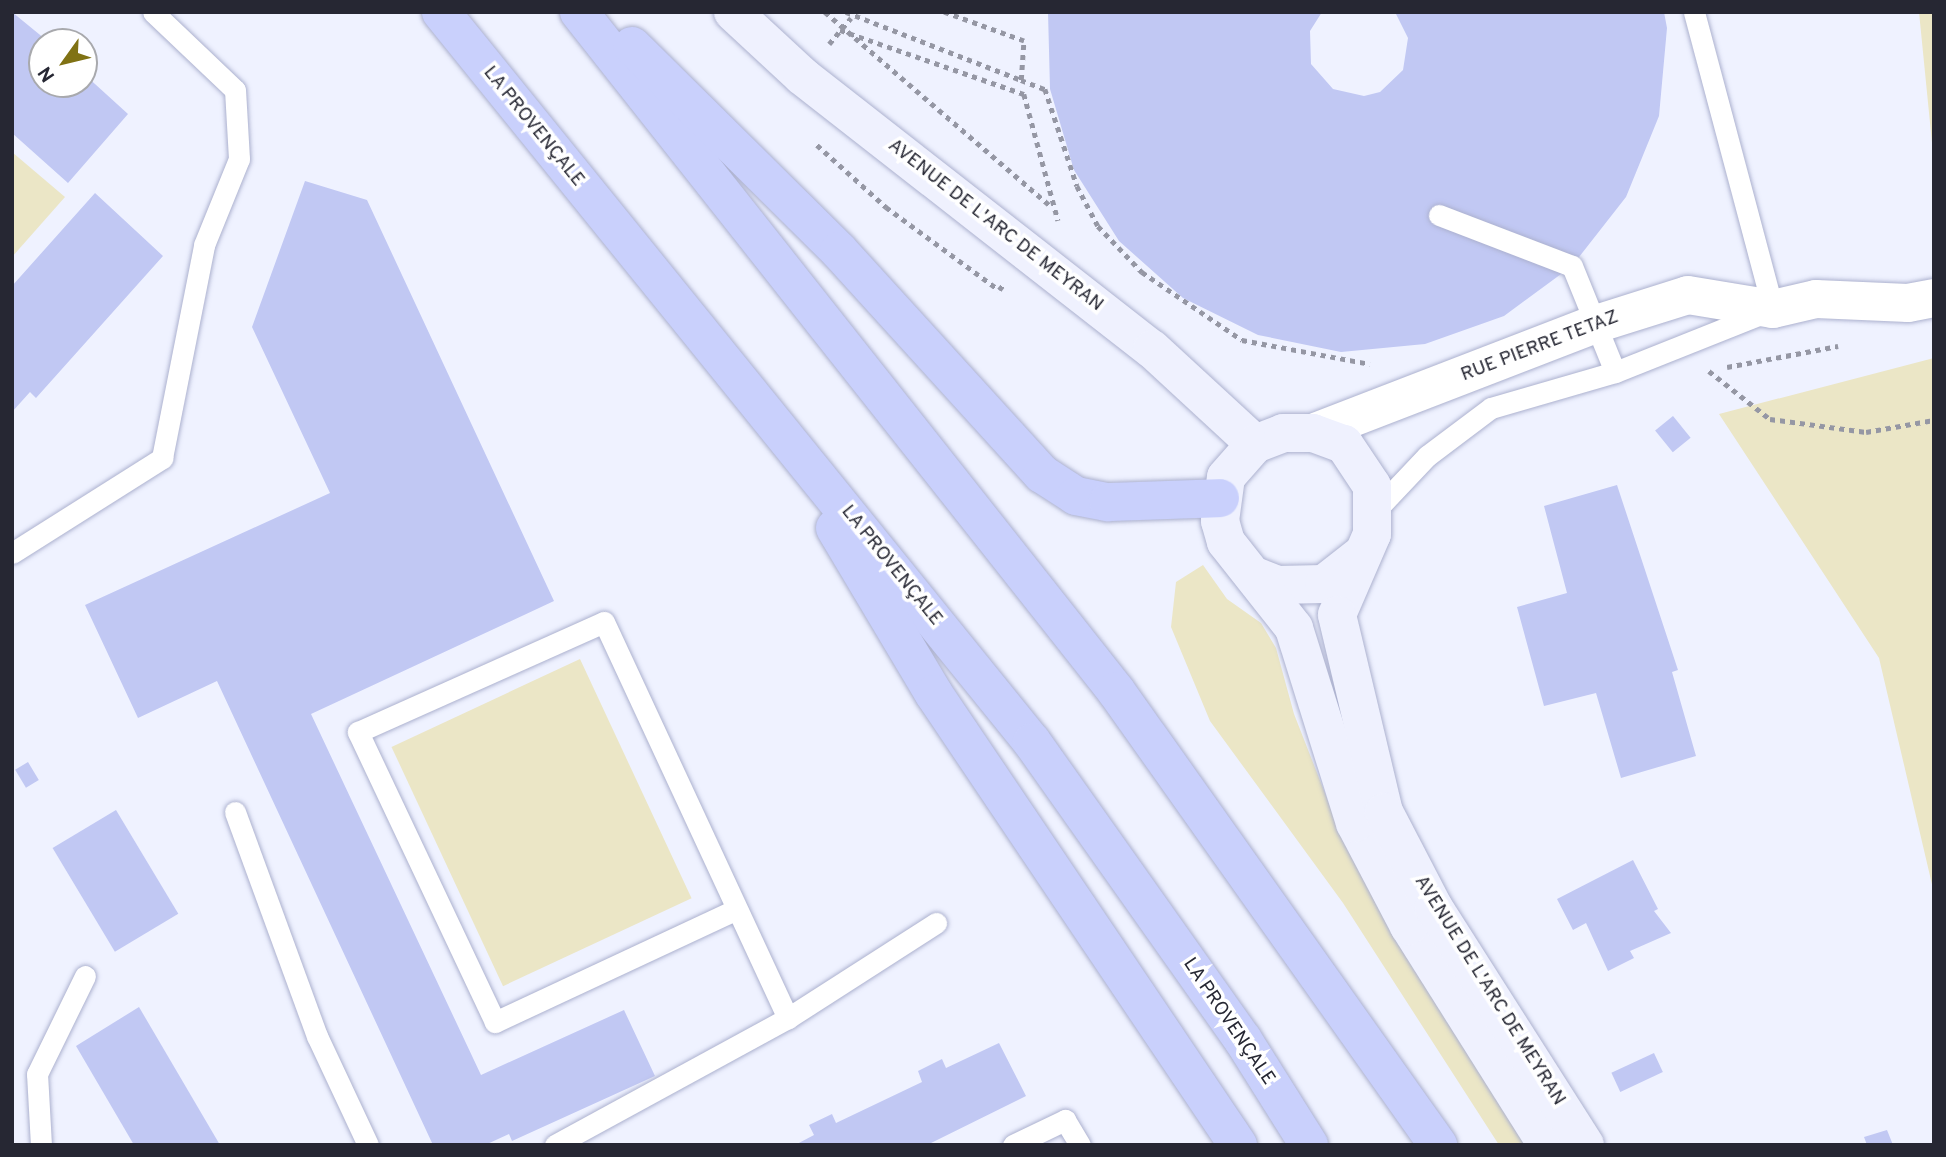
<!DOCTYPE html>
<html>
<head>
<meta charset="utf-8">
<style>
  body { margin:0 }
  #map { position:relative; width:1946px; height:1157px; overflow:hidden; background:#eff2ff; font-family:Overpass,sans-serif }
  div>[style] { position:absolute }
  .green>* { inset:0; background:#ebe6c6; transform-origin:0 0 }
  .building>* { inset:0; background:#c1c8f3; transform-origin:0 0 }
  .path>* { height:4.5px; margin-top:-2.25px; transform-origin:0; background:repeating-linear-gradient(90deg,#9597a4 0 5px,transparent 0 10px) }
  .roads { filter:drop-shadow(0 0 2px #acb1cf) drop-shadow(0 0 2px #acb1cf) }
  .service>* { height:21px; margin:-10.5px; padding:0 10.5px; transform-origin:10.5px; border-radius:10.5px; background:#fff }
  .tertiary>* { height:38px; margin:-19px; padding:0 19px; transform-origin:19px; border-radius:19px; background:#fff }
  .secondary>* { height:38px; margin:-19px; padding:0 19px; transform-origin:19px; border-radius:19px; background:#eff1fe }
  .motorway>* { height:38px; margin:-19px; padding:0 19px; transform-origin:19px; border-radius:19px; background:#c9d0fc }
  span { translate:-50% -50%; white-space:nowrap; text-align:center; line-height:1.15; -webkit-text-stroke:7px #fff; paint-order:stroke }
  .street-label { font-size:19px; color:#262733 }
  .frame { position:absolute; inset:0; border:14px solid #262733; pointer-events:none }
  .north { position:absolute; left:28px; top:28px; width:70px; height:70px; box-sizing:border-box; background:#fff; border:2px solid #a8a9ad; border-radius:50%; rotate:236deg; font-size:19px; font-weight:700; line-height:28px; text-align:center; color:#262733 }
  .north::after { content:''; display:block; margin:auto; width:24px; height:32px; background:#807214; clip-path:polygon(50% 0,100% 100%,50% 72%,0 100%) }
</style>
</head>
<body>
<div id="map">
  <div class="green">
    <div style="clip-path:polygon(1919px 12px,1934px 12px,1934px 163px)"></div>
    <div style="clip-path:polygon(12px 152px,65px 197px,12px 257px)"></div>
    <div style="clip-path:polygon(1934px 358px,1934px 893px,1879px 658px,1719px 414px)"></div>
    <div style="clip-path:polygon(1203px 565px,1227px 599px,1261px 623px,1276px 648px,1294px 714px,1332px 811px,1532px 1145px,1499px 1145px,1343px 903px,1210px 721px,1171px 627px,1176px 582px)"></div>
    <div style="left:580px;top:659px;width:264px;height:208px;rotate:65deg"></div>
  </div>
  <div class="building">
    <div style="clip-path:polygon(12px 12px,45px 39px,34px 51px,42px 58px,42px 84px,84px 84px,84px 74px,128px 114px,68px 183px,12px 133px)"></div>
    <div style="clip-path:polygon(1048px 12px,1322px 12px,1310px 31px,1311px 64px,1333px 89px,1364px 96px,1380px 92px,1403px 70px,1408px 38px,1395px 12px,1664px 12px,1667px 28px,1659px 116px,1626px 197px,1572px 266px,1504px 316px,1425px 344px,1341px 352px,1258px 335px,1183px 298px,1119px 241px,1074px 170px,1050px 89px)"></div>
    <div style="clip-path:polygon(305px 181px,367px 200px,554px 601px,311px 714px,481px 1075px,624px 1010px,655px 1076px,512px 1141px,509px 1134px,485px 1145px,433px 1145px,217px 681px,138px 718px,85px 605px,330px 493px,252px 327px)"></div>
    <div style="clip-path:polygon(95px 193px,163px 256px,36px 398px,30px 392px,12px 412px,12px 286px)"></div>
    <div style="left:1673px;top:416px;width:28px;height:23px;rotate:51deg"></div>
    <div style="clip-path:polygon(1617px 485px,1678px 670px,1672px 672px,1696px 756px,1621px 778px,1596px 693px,1544px 706px,1517px 607px,1567px 593px,1544px 506px)"></div>
    <div style="left:28px;top:762px;width:21px;height:15px;rotate:59deg"></div>
    <div style="left:116px;top:810px;width:121px;height:74px;rotate:59deg"></div>
    <div style="clip-path:polygon(1633px 860px,1658px 909px,1654px 911px,1671px 933px,1630px 951px,1634px 958px,1608px 971px,1586px 923px,1573px 930px,1557px 899px)"></div>
    <div style="clip-path:polygon(139px 1007px,220px 1145px,134px 1145px,76px 1046px)"></div>
    <div style="clip-path:polygon(999px 1043px,1026px 1096px,927px 1145px,795px 1145px,814px 1135px,809px 1125px,832px 1114px,836px 1123px,922px 1082px,918px 1071px,942px 1059px,946px 1068px)"></div>
    <div style="left:1654px;top:1053px;width:21px;height:47px;rotate:65deg"></div>
    <div style="clip-path:polygon(1887px 1130px,1893px 1145px,1867px 1145px,1864px 1137px)"></div>
  </div>
  <div class="path">
    <div style="left:825px;top:12px;width:299px;rotate:40.7deg"></div>
    <div style="left:846px;top:12px;width:188px;rotate:21.2deg"></div>
    <div style="left:1021px;top:80px;width:39px;rotate:-86deg"></div>
    <div style="left:1024px;top:41px;width:85px;rotate:-160.1deg"></div>
    <div style="left:840px;top:30px;width:195px;rotate:19.2deg"></div>
    <div style="left:1024px;top:94px;width:131px;rotate:74.9deg"></div>
    <div style="left:829px;top:44px;width:34px;rotate:-50deg"></div>
    <div style="left:1021px;top:80px;width:26px;rotate:21deg"></div>
    <div style="left:1045px;top:89px;width:102px;rotate:71.7deg"></div>
    <div style="left:1077px;top:186px;width:45px;rotate:62.3deg"></div>
    <div style="left:1098px;top:226px;width:64px;rotate:46.3deg"></div>
    <div style="left:1142px;top:272px;width:121px;rotate:34.2deg"></div>
    <div style="left:1242px;top:340px;width:130px;rotate:10.6deg"></div>
    <div style="left:817px;top:145px;width:93px;rotate:41.9deg"></div>
    <div style="left:886px;top:207px;width:140px;rotate:36.3deg"></div>
    <div style="left:999px;top:290px;width:6px;rotate:-51deg"></div>
    <div style="left:1727px;top:367px;width:113px;rotate:-10.7deg"></div>
    <div style="left:1709px;top:371px;width:78px;rotate:38.2deg"></div>
    <div style="left:1770px;top:419px;width:97px;rotate:7.7deg"></div>
    <div style="left:1866px;top:432px;width:69px;rotate:-10deg"></div>
  </div>
  <div class="roads">
    <div class="service">
      <div style="left:1439px;top:215px;width:142px;rotate:21deg"></div>
      <div style="left:1572px;top:266px;width:114px;rotate:67.9deg"></div>
      <div style="left:1375px;top:511px;width:76px;rotate:-46.6deg"></div>
      <div style="left:1427px;top:456px;width:80px;rotate:-36.9deg"></div>
      <div style="left:1491px;top:408px;width:129px;rotate:-16.2deg"></div>
      <div style="left:1615px;top:372px;width:170px;rotate:-21.7deg"></div>
      <div style="left:1773px;top:309px;width:307px;rotate:-104.9deg"></div>
      <div style="left:12px;top:553px;width:178px;rotate:-32.3deg"></div>
      <div style="left:162px;top:458px;width:217px;rotate:-78.8deg"></div>
      <div style="left:204px;top:245px;width:93px;rotate:-67.9deg"></div>
      <div style="left:239px;top:159px;width:69px;rotate:-93.3deg"></div>
      <div style="left:235px;top:90px;width:113px;rotate:-136.4deg"></div>
      <div style="left:235px;top:812px;width:239px;rotate:69.9deg"></div>
      <div style="left:317px;top:1036px;width:120px;rotate:64.9deg"></div>
      <div style="left:735px;top:910px;width:265px;rotate:155deg"></div>
      <div style="left:495px;top:1022px;width:321px;rotate:-115.3deg"></div>
      <div style="left:358px;top:732px;width:269px;rotate:-24.1deg"></div>
      <div style="left:604px;top:622px;width:437px;rotate:65.1deg"></div>
      <div style="left:41px;top:1145px;width:71px;rotate:-93.2deg"></div>
      <div style="left:37px;top:1074px;width:109px;rotate:-63.9deg"></div>
      <div style="left:555px;top:1145px;width:265px;rotate:-28.6deg"></div>
      <div style="left:788px;top:1018px;width:176px;rotate:-32.7deg"></div>
      <div style="left:1013px;top:1145px;width:58px;rotate:-25.7deg"></div>
      <div style="left:1065px;top:1120px;width:29px;rotate:59deg"></div>
    </div>
    <div class="tertiary">
      <div style="left:1313px;top:433px;width:303px;rotate:-21.1deg"></div>
      <div style="left:1596px;top:324px;width:96px;rotate:-17.5deg"></div>
      <div style="left:1688px;top:295px;width:86px;rotate:9.4deg"></div>
      <div style="left:1773px;top:309px;width:44px;rotate:-13.1deg"></div>
      <div style="left:1816px;top:299px;width:92px;rotate:2.5deg"></div>
      <div style="left:1908px;top:303px;width:26px;rotate:-11deg"></div>
    </div>
    <div class="secondary">
      <div style="left:733px;top:12px;width:94px;rotate:42.8deg"></div>
      <div style="left:802px;top:76px;width:444px;rotate:38deg"></div>
      <div style="left:1152px;top:349px;width:140px;rotate:42.7deg"></div>
      <div style="left:1255px;top:576px;width:24px;rotate:22deg"></div>
      <div style="left:1277px;top:585px;width:47px;rotate:-1.2deg"></div>
      <div style="left:1324px;top:584px;width:47px;rotate:-38.1deg"></div>
      <div style="left:1547px;top:1145px;width:259px;rotate:-122.2deg"></div>
      <div style="left:1409px;top:926px;width:116px;rotate:-117.7deg"></div>
      <div style="left:1355px;top:823px;width:204px;rotate:-107.4deg"></div>
      <div style="left:1294px;top:628px;width:110px;rotate:-128.3deg"></div>
      <div style="left:1226px;top:542px;width:22px;rotate:-106deg"></div>
      <div style="left:1220px;top:521px;width:44px;rotate:-82.2deg"></div>
      <div style="left:1226px;top:477px;width:44px;rotate:-48.7deg"></div>
      <div style="left:1255px;top:444px;width:30px;rotate:-21deg"></div>
      <div style="left:1283px;top:433px;width:30px"></div>
      <div style="left:1313px;top:433px;width:33px;rotate:20deg"></div>
      <div style="left:1344px;top:444px;width:50px;rotate:56.3deg"></div>
      <div style="left:1372px;top:486px;width:48px;rotate:90deg"></div>
      <div style="left:1372px;top:534px;width:88px;rotate:113.4deg"></div>
      <div style="left:1337px;top:615px;width:203px;rotate:76.6deg"></div>
      <div style="left:1384px;top:812px;width:108px;rotate:62.5deg"></div>
      <div style="left:1434px;top:908px;width:281px;rotate:57.5deg"></div>
    </div>
    <div class="motorway">
      <div style="left:441px;top:12px;width:939px;rotate:51.01deg"></div>
      <div style="left:1032px;top:742px;width:365px;rotate:54.7deg"></div>
      <div style="left:1243px;top:1040px;width:124px;rotate:57.8deg"></div>
      <div style="left:579px;top:12px;width:866px;rotate:51.66deg"></div>
      <div style="left:1116px;top:691px;width:557px;rotate:54.65deg"></div>
      <div style="left:632px;top:46px;width:291px;rotate:44.7deg"></div>
      <div style="left:839px;top:251px;width:302px;rotate:47.7deg"></div>
      <div style="left:1042px;top:474px;width:40px;rotate:32.9deg"></div>
      <div style="left:1076px;top:496px;width:33px;rotate:11deg"></div>
      <div style="left:1108px;top:502px;width:112px;rotate:-2deg"></div>
      <div style="left:835px;top:528px;width:193px;rotate:59.2deg"></div>
      <div style="left:934px;top:694px;width:544px;rotate:56.02deg"></div>
    </div>
  </div>
  <div class="street-label">
    <span style="left:533px;top:127px;rotate:51deg">LA PROVENÇALE</span>
    <span style="left:995px;top:226px;rotate:38deg">AVENUE DE L'ARC DE MEYRAN</span>
    <span style="left:1540px;top:347px;rotate:-21deg">RUE PIERRE TETAZ</span>
    <span style="left:891px;top:566px;rotate:51deg">LA PROVENÇALE</span>
    <span style="left:1489px;top:991px;rotate:58deg">AVENUE DE L'ARC DE MEYRAN</span>
    <span style="left:1228px;top:1022px;rotate:56deg">LA PROVENÇALE</span>
  </div>
  <div class="frame"></div>
  <div class="north">N</div>
</div>
</body>
</html>
